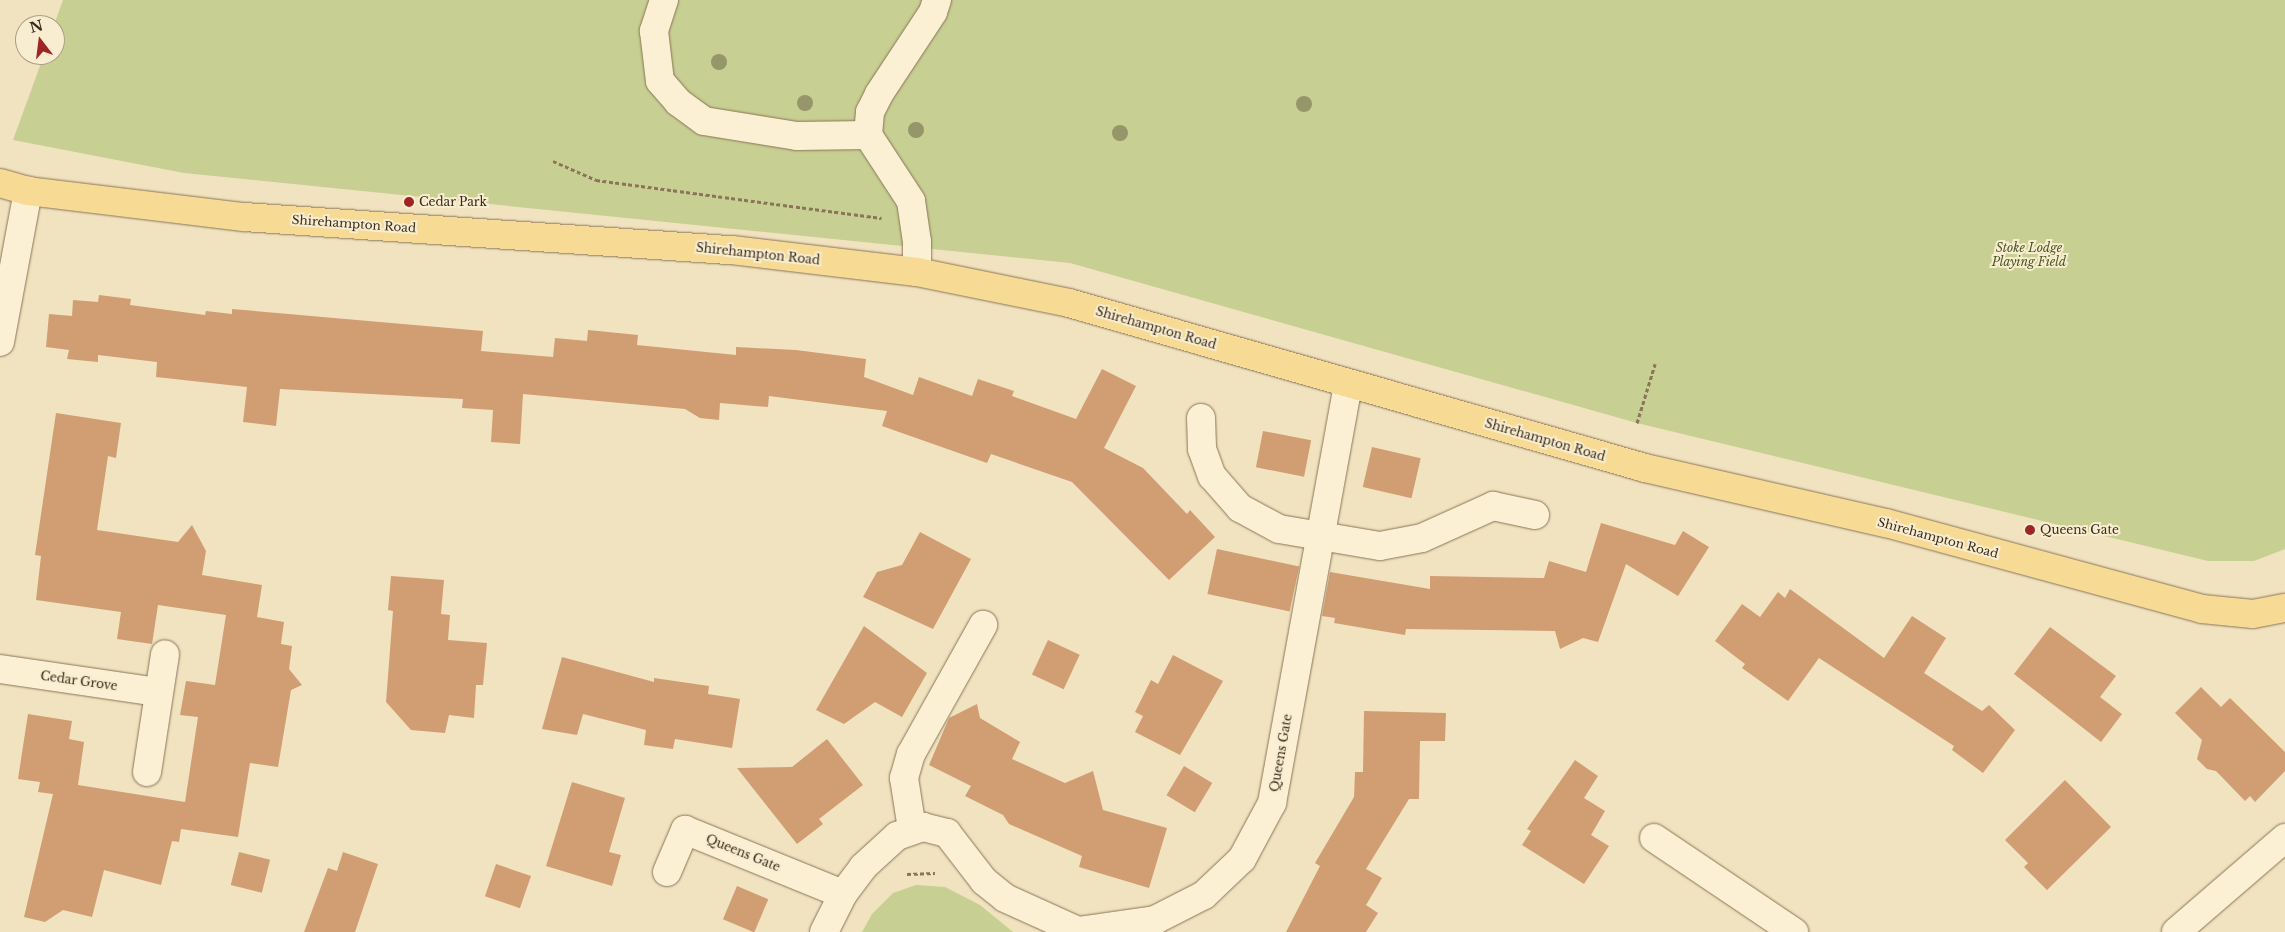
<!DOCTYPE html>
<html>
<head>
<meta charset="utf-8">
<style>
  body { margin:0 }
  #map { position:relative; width:2285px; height:932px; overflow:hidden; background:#f1e3c0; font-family:"Libre Baskerville",serif }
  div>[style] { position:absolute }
  .green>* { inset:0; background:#c7cf93 }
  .building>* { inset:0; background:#d19d73; transform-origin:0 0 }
  .path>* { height:3px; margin-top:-1.5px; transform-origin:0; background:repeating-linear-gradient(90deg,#8b7457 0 4px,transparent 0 6.5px) }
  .roads { filter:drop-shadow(0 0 1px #8b7457) drop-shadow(0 0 1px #8b7457) }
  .minor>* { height:28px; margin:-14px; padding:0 14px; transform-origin:14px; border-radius:14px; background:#fbf0d4 }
  .major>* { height:28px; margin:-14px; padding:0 14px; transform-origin:14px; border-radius:14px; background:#f7db95 }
  .trees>* { width:16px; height:16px; margin:-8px; border-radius:50%; background:#959669 }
  .dots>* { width:14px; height:14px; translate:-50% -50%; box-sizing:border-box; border:2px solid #f8edd0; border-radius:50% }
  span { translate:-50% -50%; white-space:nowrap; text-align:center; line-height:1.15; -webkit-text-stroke:4px #f8edd0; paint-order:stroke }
  .poi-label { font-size:12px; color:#3a2b1c }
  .left { translate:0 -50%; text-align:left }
  .street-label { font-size:12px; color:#3a2b1c }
  .park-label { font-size:12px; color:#495721; font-style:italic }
  .north { position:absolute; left:15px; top:15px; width:50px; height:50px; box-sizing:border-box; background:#f8edd0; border:1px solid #ac9f88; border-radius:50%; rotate:345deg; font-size:14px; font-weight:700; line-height:20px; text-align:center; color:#3a2b1c }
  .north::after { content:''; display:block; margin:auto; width:18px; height:22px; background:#9e2523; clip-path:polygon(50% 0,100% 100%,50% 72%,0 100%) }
</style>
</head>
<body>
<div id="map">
  <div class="green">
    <div style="clip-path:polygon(63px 0,2285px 0,2285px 549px,2254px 561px,2208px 561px,1637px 423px,1070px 263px,184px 173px,13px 140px,44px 55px,55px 55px,54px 25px)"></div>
    <div style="clip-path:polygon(916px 885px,945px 887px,980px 905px,1013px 932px,862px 932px,872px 914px,893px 893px)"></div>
  </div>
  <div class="building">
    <div style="clip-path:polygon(99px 295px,131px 299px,130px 305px,205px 315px,206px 311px,232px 314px,232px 309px,483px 331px,481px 351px,553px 357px,555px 338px,587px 341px,588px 330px,638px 335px,637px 345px,696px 351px,736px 355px,736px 347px,796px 350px,866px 359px,864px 377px,913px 395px,919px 377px,972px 396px,978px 379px,1014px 391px,1012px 396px,1076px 419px,1102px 369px,1136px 386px,1104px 448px,1143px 468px,1187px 514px,1190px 510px,1215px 537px,1169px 580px,1072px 482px,991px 454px,987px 463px,882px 426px,887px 411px,769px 396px,768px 407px,720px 403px,719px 420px,700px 418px,685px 409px,523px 394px,520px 444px,491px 442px,493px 410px,462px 408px,463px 399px,280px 389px,276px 426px,243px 422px,247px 387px,156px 377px,157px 362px,98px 355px,98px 362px,67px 359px,69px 350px,46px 347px,49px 314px,72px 316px,73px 300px,98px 302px)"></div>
    <div style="clip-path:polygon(56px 413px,121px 423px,116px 458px,108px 456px,97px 530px,178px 542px,192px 525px,206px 551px,202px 575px,262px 585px,257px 617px,284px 622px,281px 644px,292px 646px,289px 669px,302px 685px,291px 690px,278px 767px,250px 763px,238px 837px,181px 829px,179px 842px,172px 841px,161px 885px,104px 870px,92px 917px,63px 910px,45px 922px,24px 917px,53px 794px,38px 792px,40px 782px,18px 779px,28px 714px,72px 721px,69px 739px,84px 742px,78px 785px,185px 802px,198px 717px,180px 715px,186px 681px,215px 685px,226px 615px,158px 605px,152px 644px,117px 639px,121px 612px,36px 600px,41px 556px,35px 555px)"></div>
    <div style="left:1263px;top:431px;width:49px;height:37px;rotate:11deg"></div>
    <div style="left:1372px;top:447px;width:50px;height:41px;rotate:13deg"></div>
    <div style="clip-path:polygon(1601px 523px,1675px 545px,1683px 531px,1709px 547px,1678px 596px,1626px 564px,1598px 642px,1583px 638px,1560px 649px,1555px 631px,1406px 629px,1405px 635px,1334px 623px,1335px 618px,1322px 616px,1330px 572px,1430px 589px,1430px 576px,1544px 578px,1549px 561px,1586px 572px)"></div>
    <div style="clip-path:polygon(920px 532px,971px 559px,933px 629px,863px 597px,877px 572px,902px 565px)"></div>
    <div style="left:1217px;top:549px;width:84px;height:46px;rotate:12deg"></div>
    <div style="clip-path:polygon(391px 576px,444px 580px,441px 614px,450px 615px,448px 640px,487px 643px,483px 685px,476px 685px,474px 718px,449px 715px,445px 733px,411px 730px,386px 702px,393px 611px,388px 610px)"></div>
    <div style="clip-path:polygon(1790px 589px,1884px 658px,1912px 616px,1946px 638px,1924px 673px,1982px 711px,1989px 705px,2015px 730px,1983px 773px,1952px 750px,1954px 746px,1819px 658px,1788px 701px,1742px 668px,1745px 664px,1715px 641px,1742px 604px,1760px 617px,1778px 592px,1785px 598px)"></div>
    <div style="clip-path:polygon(864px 626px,927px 673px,902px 717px,875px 702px,844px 724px,816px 710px)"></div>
    <div style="clip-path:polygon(2050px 627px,2116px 676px,2100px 697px,2122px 714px,2101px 742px,2014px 674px)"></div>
    <div style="left:1048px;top:640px;width:35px;height:38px;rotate:25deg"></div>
    <div style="clip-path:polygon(1173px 655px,1223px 681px,1180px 755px,1135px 732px,1143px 716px,1135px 712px,1151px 680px,1158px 684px)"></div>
    <div style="clip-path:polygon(562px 657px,654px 682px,654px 678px,709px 686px,708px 694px,740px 699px,732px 748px,675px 739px,673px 749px,644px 745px,646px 730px,583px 714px,577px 735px,542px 729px)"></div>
    <div style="clip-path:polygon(2201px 687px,2221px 707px,2230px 698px,2285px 752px,2285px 771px,2255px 802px,2250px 796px,2245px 801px,2216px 771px,2207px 769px,2197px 759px,2202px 740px,2175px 713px)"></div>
    <div style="clip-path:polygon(977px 704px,980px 718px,1020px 742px,1012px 759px,1065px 783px,1093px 771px,1103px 810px,1167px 828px,1149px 888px,1079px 867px,1082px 856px,1009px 824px,1003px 815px,965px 796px,971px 786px,929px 765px,949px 718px)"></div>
    <div style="clip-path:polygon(1364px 711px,1446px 713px,1445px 741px,1420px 741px,1419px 799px,1409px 799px,1366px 869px,1382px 878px,1366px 905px,1378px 913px,1366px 932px,1286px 932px,1320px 866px,1315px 863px,1354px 797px,1355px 772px,1363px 772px)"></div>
    <div style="clip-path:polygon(827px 739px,863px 785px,819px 819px,823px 824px,797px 844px,737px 768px,792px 767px)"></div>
    <div style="clip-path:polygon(1575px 760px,1598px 776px,1584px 798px,1605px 811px,1591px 835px,1609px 846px,1584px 884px,1522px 845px,1531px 831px,1527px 829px)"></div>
    <div style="left:1184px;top:766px;width:33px;height:34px;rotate:31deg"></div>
    <div style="clip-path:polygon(2065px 780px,2111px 827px,2047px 890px,2024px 867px,2028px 863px,2005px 840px)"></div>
    <div style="clip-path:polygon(572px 782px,625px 798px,609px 852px,621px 855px,612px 886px,546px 866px)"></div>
    <div style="left:239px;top:852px;width:32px;height:34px;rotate:14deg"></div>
    <div style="clip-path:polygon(343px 852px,378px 864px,355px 932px,304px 932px,328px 868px,337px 871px)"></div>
    <div style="left:496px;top:864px;width:37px;height:34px;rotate:19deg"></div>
    <div style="left:737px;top:886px;width:34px;height:36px;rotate:23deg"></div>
  </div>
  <div class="path">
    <div style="left:553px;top:161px;width:47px;rotate:23.8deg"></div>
    <div style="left:596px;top:180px;width:288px;rotate:7.6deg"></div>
    <div style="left:1637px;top:423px;width:62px;rotate:-73deg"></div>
    <div style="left:907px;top:874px;width:28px;rotate:-2deg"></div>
  </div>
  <div class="roads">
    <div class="minor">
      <div style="left:664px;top:0;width:33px;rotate:108deg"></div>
      <div style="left:654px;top:31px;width:50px;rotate:83.2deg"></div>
      <div style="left:660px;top:81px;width:28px;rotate:49deg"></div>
      <div style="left:678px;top:102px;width:32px;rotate:36deg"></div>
      <div style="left:704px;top:121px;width:94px;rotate:9.2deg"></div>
      <div style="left:797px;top:136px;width:71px;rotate:-0.8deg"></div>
      <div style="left:917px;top:272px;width:30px;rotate:-90deg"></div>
      <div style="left:917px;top:242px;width:41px;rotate:-98.3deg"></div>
      <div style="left:911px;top:201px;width:79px;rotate:-123.1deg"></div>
      <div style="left:868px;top:135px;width:23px;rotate:-85deg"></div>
      <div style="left:870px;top:112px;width:20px;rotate:-63deg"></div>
      <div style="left:879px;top:94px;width:98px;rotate:-56.6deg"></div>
      <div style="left:933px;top:12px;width:13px;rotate:-72deg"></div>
      <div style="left:0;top:342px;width:154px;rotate:-79.5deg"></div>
      <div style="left:1201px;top:418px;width:31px;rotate:88deg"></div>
      <div style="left:1202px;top:449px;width:29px;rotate:70deg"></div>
      <div style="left:1212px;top:476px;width:43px;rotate:48.8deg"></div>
      <div style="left:1240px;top:508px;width:44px;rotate:28.3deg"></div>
      <div style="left:1279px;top:529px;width:102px;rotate:9.6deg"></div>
      <div style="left:1380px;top:546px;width:43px;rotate:-10.8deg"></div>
      <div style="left:1422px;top:538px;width:78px;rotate:-24.3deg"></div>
      <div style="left:1493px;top:506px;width:43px;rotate:12.1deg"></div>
      <div style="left:0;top:669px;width:160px;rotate:8.3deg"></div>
      <div style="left:147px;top:772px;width:119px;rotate:-81.3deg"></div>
      <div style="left:912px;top:829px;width:52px;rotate:-98.9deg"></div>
      <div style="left:904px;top:778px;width:25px;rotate:-74deg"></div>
      <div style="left:911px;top:754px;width:148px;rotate:-60.8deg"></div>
      <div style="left:1654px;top:838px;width:169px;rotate:33.9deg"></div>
      <div style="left:667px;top:872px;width:46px;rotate:-66.8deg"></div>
      <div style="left:685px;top:830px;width:170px;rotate:22.1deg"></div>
      <div style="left:824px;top:932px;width:42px;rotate:-63.4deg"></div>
      <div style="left:843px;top:894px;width:34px;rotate:-53deg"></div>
      <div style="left:863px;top:867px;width:46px;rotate:-42.4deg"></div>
      <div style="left:897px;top:836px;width:28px;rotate:-19deg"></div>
      <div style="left:923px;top:827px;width:25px;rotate:14deg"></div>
      <div style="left:947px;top:833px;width:61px;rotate:52.4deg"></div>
      <div style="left:984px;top:881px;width:27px;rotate:39deg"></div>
      <div style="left:1005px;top:898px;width:80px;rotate:24.3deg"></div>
      <div style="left:1078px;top:931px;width:78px;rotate:-8.1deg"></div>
      <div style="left:1155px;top:920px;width:55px;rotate:-27deg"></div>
      <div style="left:1204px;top:895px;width:52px;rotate:-43.5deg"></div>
      <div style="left:1242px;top:859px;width:64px;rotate:-61.8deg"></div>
      <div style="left:1272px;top:803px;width:425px;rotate:-79.7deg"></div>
      <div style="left:2176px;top:932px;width:144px;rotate:-40.8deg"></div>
    </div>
    <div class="major">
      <div style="left:0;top:183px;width:29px;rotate:16deg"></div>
      <div style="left:28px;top:191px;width:218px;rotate:6.9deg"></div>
      <div style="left:244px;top:217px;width:489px;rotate:3.9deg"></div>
      <div style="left:732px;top:250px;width:186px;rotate:6.8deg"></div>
      <div style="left:917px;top:272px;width:155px;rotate:11.5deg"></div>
      <div style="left:1069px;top:303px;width:599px;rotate:15.98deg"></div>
      <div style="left:1645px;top:468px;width:247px;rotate:12.9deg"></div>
      <div style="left:1886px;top:523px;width:327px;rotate:15.2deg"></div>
      <div style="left:2202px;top:609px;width:51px;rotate:5.6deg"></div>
      <div style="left:2253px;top:614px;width:33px;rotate:-11deg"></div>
    </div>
  </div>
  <div class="trees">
    <div style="left:719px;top:62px"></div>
    <div style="left:805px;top:103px"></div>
    <div style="left:1304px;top:104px"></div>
    <div style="left:916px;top:130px"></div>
    <div style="left:1120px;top:133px"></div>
  </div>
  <div class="dots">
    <div style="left:409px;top:202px;background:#9e2523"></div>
    <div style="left:2030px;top:530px;background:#9e2523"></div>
  </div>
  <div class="poi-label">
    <span class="left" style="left:419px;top:202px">Cedar Park</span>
    <span class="left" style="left:2040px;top:530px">Queens Gate</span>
  </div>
  <div class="street-label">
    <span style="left:354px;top:224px;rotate:4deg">Shirehampton Road</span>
    <span style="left:758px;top:254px;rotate:6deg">Shirehampton Road</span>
    <span style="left:1156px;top:328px;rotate:16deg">Shirehampton Road</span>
    <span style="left:1545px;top:440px;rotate:16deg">Shirehampton Road</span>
    <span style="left:1938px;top:538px;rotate:15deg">Shirehampton Road</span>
    <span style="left:79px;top:681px;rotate:8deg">Cedar Grove</span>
    <span style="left:1281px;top:753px;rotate:-80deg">Queens Gate</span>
    <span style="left:743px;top:853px;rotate:22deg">Queens Gate</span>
  </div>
  <div class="park-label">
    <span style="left:2029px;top:255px">Stoke Lodge<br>Playing Field</span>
  </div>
  <div class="north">N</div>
</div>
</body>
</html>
